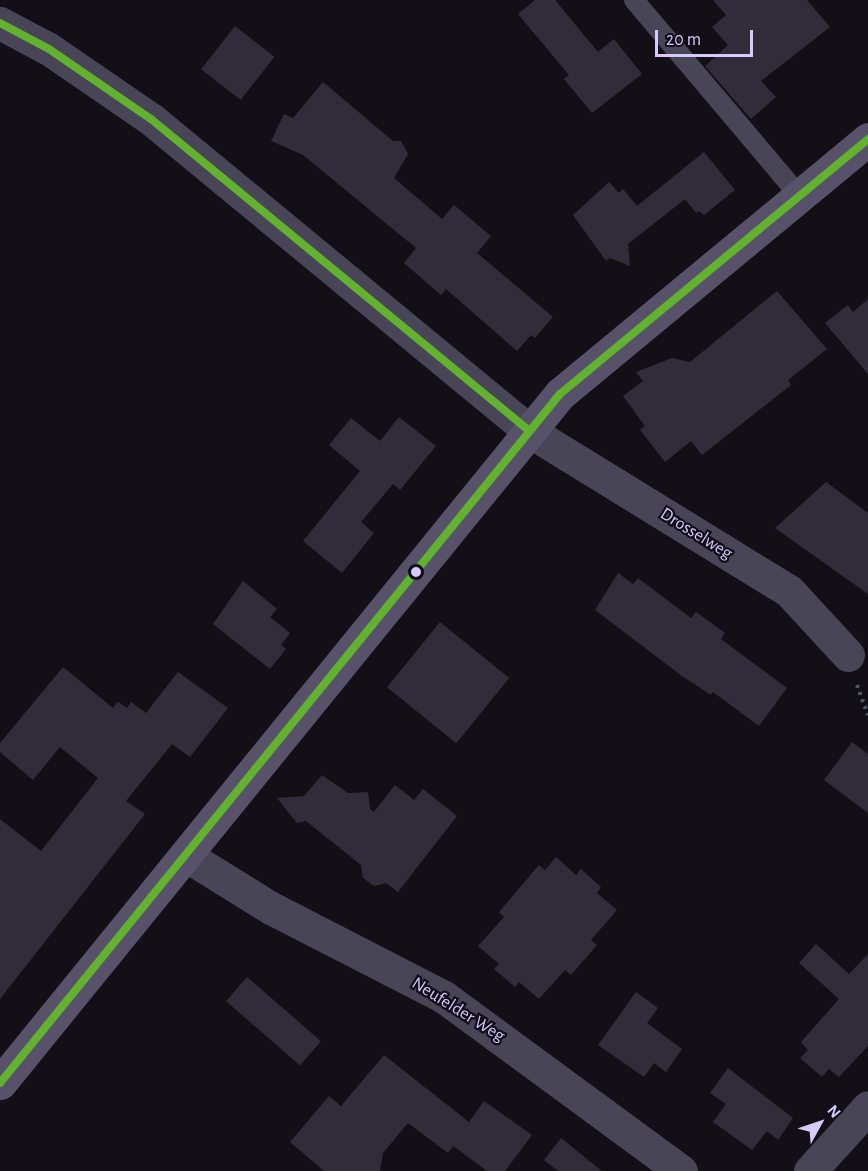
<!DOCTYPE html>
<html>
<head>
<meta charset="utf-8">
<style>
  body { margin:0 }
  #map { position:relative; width:868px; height:1171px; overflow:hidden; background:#121016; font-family:"Alegreya Sans",sans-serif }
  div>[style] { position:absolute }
  .building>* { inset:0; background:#302c39; transform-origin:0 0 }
  .path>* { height:4px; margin-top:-2px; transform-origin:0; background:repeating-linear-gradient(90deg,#4d5762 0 3px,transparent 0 7.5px) }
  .lane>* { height:20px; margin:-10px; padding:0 10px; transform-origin:10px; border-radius:10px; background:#484557 }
  .street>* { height:33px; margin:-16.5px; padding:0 16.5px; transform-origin:16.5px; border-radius:16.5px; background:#484557 }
  .secondary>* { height:33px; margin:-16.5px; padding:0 16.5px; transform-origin:16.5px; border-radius:16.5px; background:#57516a }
  .bus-1>* { height:8px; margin:-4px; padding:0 4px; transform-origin:4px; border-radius:4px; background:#62b22f }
  .dots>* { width:16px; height:16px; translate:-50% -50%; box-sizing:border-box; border:3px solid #110c1a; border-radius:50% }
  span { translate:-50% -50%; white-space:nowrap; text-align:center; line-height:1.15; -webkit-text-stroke:4.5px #110c1a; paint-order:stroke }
  .street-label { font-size:18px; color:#d7cafa }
  .north { position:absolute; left:790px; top:1093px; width:60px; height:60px; -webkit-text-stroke:4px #110c1a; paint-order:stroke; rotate:50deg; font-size:16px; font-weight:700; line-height:24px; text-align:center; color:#d7cafa }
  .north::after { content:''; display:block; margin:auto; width:21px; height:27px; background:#d7cafa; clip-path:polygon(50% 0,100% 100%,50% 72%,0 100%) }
  .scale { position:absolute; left:655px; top:30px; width:98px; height:27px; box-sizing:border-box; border:3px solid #d7cafa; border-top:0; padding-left:8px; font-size:18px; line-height:21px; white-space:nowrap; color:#d7cafa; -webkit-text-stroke:4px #110c1a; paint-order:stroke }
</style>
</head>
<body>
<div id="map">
  <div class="building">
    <div style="clip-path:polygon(535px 0,555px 0,598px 52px,614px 39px,642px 74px,592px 113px,564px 79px,569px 75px,518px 14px)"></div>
    <div style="clip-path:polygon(713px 0,807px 0,830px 27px,761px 81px,776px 97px,751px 119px,705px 66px,728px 45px,712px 27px,726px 15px)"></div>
    <div style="left:235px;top:26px;width:50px;height:55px;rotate:38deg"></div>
    <div style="clip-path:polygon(323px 82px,393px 141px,401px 141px,408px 154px,394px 178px,442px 219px,454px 205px,491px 236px,477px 253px,553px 317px,535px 338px,531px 335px,517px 351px,446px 289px,441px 295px,404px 263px,416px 248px,303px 155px,271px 141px,284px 114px,293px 118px)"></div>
    <div style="clip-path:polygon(704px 152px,735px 190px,704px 215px,699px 211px,696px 213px,685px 199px,628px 244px,630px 266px,610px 258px,606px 261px,573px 215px,609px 182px,619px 193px,623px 189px,637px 206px)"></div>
    <div style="clip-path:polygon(777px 291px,827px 349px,788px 380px,791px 385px,702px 455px,691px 441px,665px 462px,640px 430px,645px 426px,623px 396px,643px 381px,636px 372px,672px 358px,690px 362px)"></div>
    <div style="clip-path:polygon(868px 299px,868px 374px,825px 323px,848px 305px,853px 312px)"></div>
    <div style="clip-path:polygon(399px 417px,436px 446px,400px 490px,393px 484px,361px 522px,374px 533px,342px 573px,303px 541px,360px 471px,329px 445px,351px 418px,380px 441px)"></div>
    <div style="clip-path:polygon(826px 482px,868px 513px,868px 594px,775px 528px)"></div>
    <div style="clip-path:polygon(618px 573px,633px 584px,638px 578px,691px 618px,696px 612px,725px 633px,721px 639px,787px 688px,759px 726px,713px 692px,711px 695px,682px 676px,595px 610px)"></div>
    <div style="clip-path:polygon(243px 581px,277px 609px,270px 617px,290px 633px,281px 645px,286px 649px,270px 669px,213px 624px)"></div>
    <div style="left:440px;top:622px;width:89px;height:84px;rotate:39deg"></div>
    <div style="clip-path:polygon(63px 667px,113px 708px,118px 702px,127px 708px,131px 702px,146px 713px,178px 672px,228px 708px,190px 757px,172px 744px,126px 801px,145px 814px,0 999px,0 819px,41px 851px,98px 778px,60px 747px,33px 780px,0 752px,0 743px)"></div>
    <div style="clip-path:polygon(852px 742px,868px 754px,868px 813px,824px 780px)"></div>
    <div style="clip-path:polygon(322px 775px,348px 793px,368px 792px,370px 809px,374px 812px,395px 785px,414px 800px,423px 789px,457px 816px,398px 892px,386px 883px,374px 886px,363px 878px,361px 865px,306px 821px,297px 823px,277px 798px,304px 796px)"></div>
    <div style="clip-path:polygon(556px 857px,576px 875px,581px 869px,601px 887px,597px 893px,617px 910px,591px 940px,597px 945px,571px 975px,565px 970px,539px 999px,519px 982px,515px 987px,494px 969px,499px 964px,478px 946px,504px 917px,499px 912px,539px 865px,545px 870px)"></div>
    <div style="clip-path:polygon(816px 944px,849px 974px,868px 954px,868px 1046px,839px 1077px,829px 1069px,822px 1077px,800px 1058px,808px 1050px,801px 1042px,839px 999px,799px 963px)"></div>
    <div style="left:247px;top:977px;width:98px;height:32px;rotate:41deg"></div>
    <div style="clip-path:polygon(636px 992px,658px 1008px,647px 1023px,682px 1049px,666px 1072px,654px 1063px,644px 1077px,598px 1045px)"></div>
    <div style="clip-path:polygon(384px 1055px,469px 1122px,484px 1101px,532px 1135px,505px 1171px,487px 1171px,453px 1146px,448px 1153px,408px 1123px,383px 1153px,380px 1171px,324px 1171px,290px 1142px,329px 1096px,341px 1106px)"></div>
    <div style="clip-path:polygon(728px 1068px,793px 1118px,778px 1140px,767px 1131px,752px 1150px,713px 1122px,726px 1104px,710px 1093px)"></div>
    <div style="clip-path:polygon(561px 1138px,602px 1171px,558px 1171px,544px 1160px)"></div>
  </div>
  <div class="path">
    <div style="left:857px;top:685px;width:32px;rotate:70deg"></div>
  </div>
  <div class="lane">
    <div style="left:634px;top:0;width:254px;rotate:49.8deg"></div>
  </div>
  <div class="street">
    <div style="left:0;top:23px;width:55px;rotate:28deg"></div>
    <div style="left:49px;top:49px;width:124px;rotate:34.5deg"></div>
    <div style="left:151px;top:119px;width:490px;rotate:39.5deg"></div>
    <div style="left:529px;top:431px;width:305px;rotate:31.6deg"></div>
    <div style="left:789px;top:591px;width:87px;rotate:47.3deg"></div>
    <div style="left:187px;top:856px;width:99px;rotate:31.8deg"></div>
    <div style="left:271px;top:908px;width:195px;rotate:27.2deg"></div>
    <div style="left:444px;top:997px;width:294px;rotate:36.3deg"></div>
    <div style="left:810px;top:1171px;width:86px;rotate:-47.8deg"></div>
  </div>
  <div class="secondary">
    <div style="left:0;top:1083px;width:888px;rotate:-50.9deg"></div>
    <div style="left:560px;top:394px;width:400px;rotate:-39.6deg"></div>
  </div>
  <div class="bus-1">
    <div style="left:0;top:23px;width:55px;rotate:28deg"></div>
    <div style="left:49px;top:49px;width:124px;rotate:34.5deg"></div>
    <div style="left:151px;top:119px;width:490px;rotate:39.5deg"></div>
    <div style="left:0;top:1083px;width:888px;rotate:-50.9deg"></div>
    <div style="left:560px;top:394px;width:400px;rotate:-39.6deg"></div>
  </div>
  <div class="dots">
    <div style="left:416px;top:572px;background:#d7cafa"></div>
  </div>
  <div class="street-label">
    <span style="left:696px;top:534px;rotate:32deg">Drosselweg</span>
    <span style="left:458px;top:1010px;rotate:32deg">Neufelder Weg</span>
  </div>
  <div class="north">N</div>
  <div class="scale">20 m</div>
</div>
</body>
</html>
